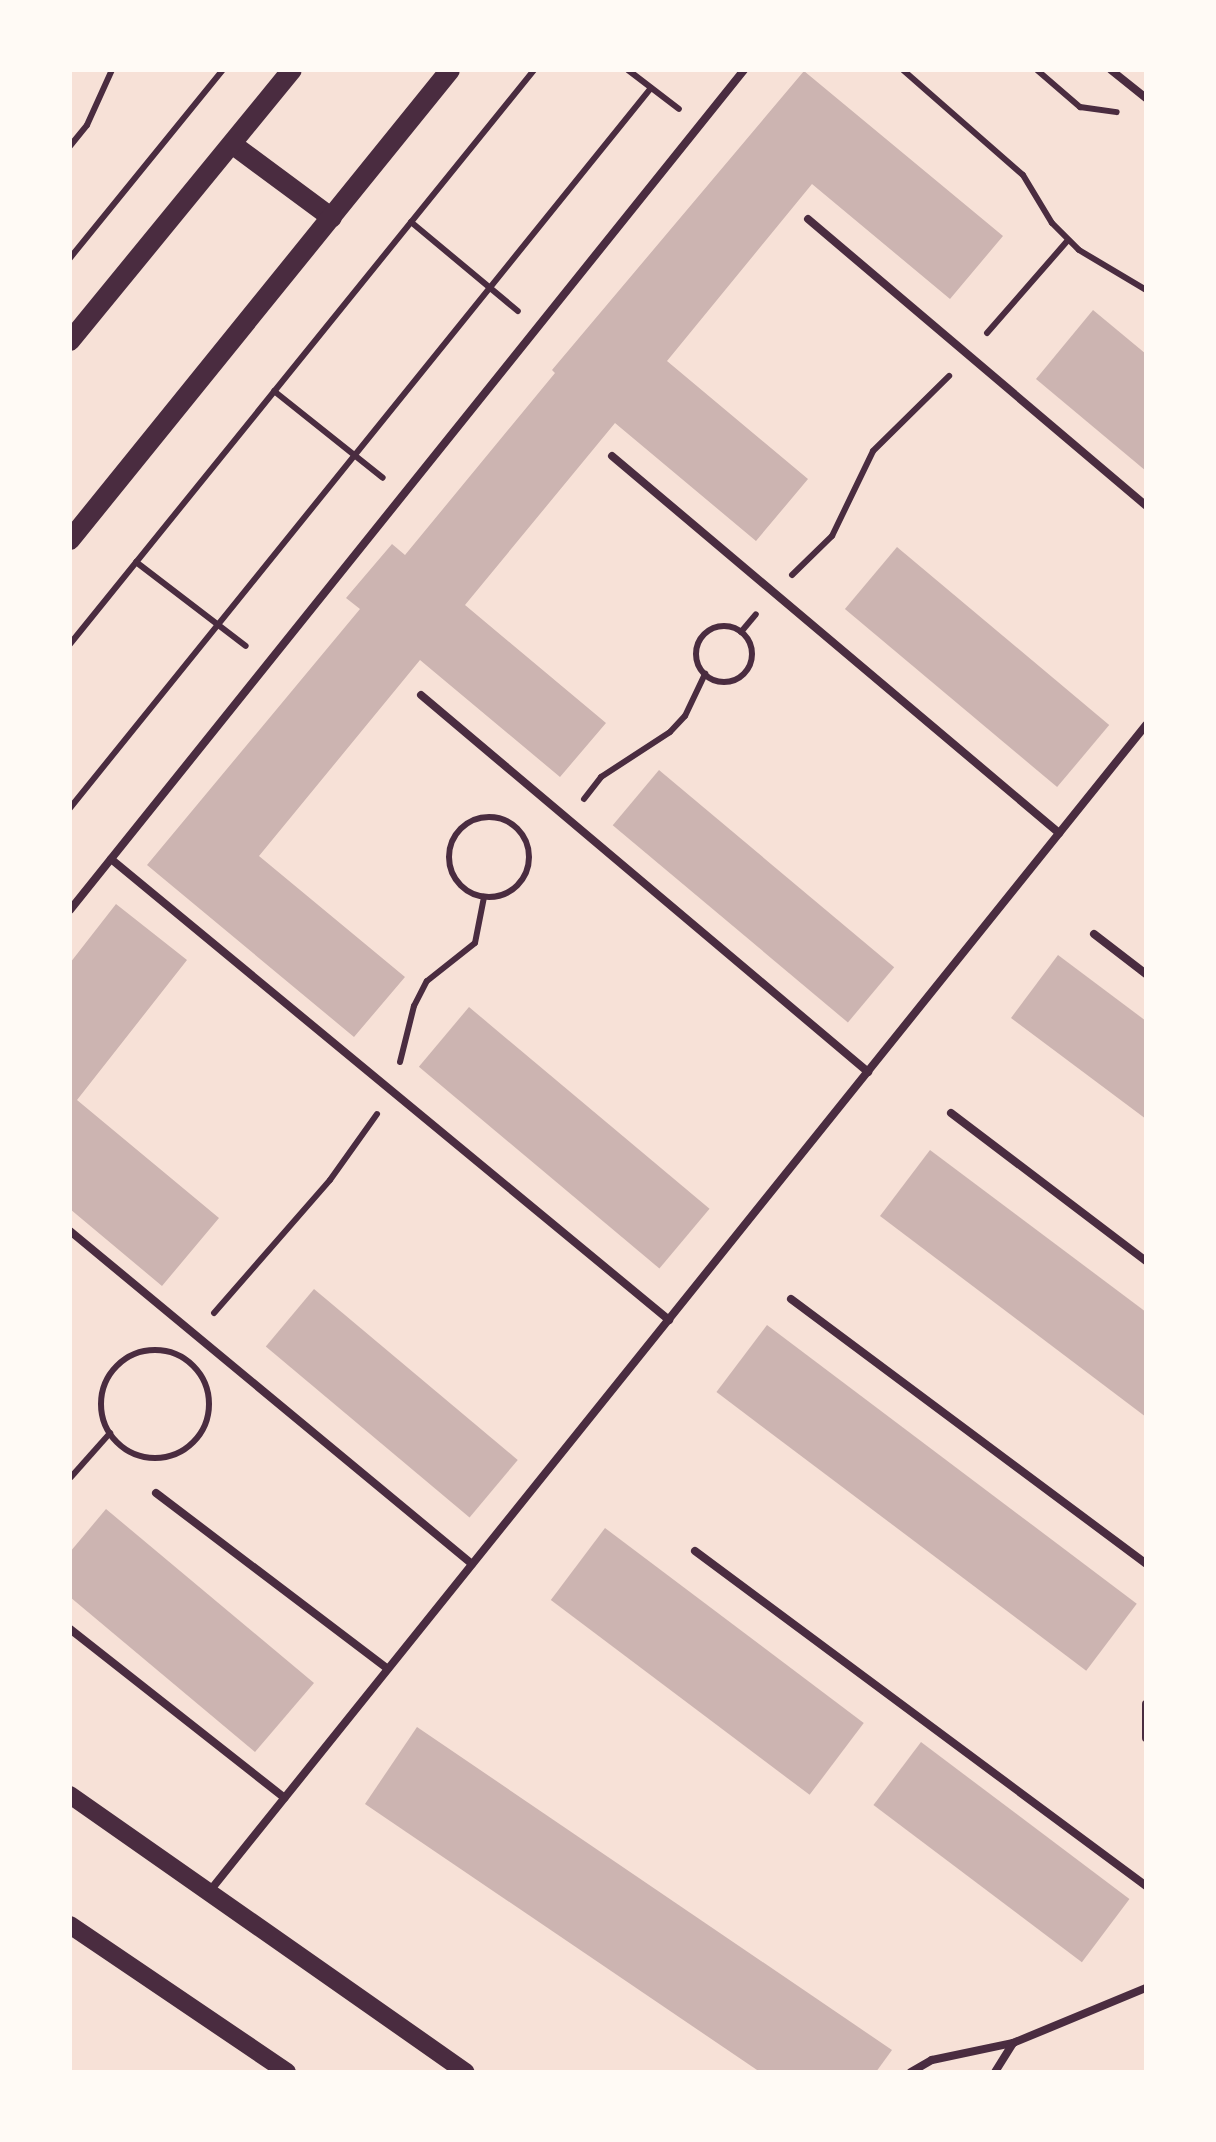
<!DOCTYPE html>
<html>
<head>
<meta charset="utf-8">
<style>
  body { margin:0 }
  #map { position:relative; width:1216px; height:2142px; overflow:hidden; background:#f7e1d7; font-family:Roboto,sans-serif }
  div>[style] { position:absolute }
  .building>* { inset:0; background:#ccb4b1; transform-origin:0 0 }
  .path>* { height:6px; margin:-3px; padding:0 3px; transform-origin:3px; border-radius:3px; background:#4a2c40 }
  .path>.ring { margin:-3px; padding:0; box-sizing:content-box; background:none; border:6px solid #4a2c40; border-radius:50% }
  .service>* { height:8px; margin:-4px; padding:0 4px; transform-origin:4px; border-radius:4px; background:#4a2c40 }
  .tertiary>* { height:18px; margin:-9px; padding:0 9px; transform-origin:9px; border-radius:9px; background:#4a2c40 }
  .secondary>* { height:20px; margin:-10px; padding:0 10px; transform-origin:10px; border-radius:10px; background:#4a2c40 }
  span { translate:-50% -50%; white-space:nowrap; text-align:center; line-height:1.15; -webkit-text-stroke:10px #fffaf5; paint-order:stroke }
  .frame { position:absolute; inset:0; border:72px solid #fffaf5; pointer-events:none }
</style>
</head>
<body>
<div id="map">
  <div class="building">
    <div style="clip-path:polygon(804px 71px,1003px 236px,950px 299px,812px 184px,667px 361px,808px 479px,756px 541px,615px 423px,465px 605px,606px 723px,560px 777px,420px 660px,259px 856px,405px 977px,354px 1037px,147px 865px,360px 609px,346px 598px,392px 544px,405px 555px,555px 373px,552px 370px)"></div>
    <div style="clip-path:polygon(1093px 310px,1146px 354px,1146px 471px,1036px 379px)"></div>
    <div style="left:897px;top:547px;width:277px;height:81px;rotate:40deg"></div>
    <div style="left:659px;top:770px;width:307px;height:72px;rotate:40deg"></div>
    <div style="clip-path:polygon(116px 904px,187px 960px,77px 1100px,219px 1218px,162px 1286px,70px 1209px,70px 963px)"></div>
    <div style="clip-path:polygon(1058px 955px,1146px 1021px,1146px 1119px,1011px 1018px)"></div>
    <div style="left:469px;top:1007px;width:314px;height:78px;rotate:40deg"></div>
    <div style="clip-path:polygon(930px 1150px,1146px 1312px,1146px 1417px,880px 1216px)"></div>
    <div style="left:314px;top:1289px;width:266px;height:75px;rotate:40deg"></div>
    <div style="left:767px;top:1325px;width:463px;height:84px;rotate:37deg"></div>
    <div style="clip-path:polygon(106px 1509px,314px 1683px,255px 1752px,70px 1597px,70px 1552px)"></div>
    <div style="left:605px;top:1528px;width:324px;height:90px;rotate:37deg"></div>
    <div style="clip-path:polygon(417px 1727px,892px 2050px,876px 2072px,760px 2072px,365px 1804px)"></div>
    <div style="left:921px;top:1742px;width:261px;height:79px;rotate:37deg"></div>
  </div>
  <div class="path">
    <div style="left:628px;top:70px;width:64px;rotate:37.4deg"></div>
    <div style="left:903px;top:70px;width:159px;rotate:41.2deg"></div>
    <div style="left:1023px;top:175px;width:56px;rotate:58.9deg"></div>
    <div style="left:1052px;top:223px;width:38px;rotate:45deg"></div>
    <div style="left:1079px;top:250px;width:78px;rotate:30.8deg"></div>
    <div style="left:1037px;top:70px;width:57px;rotate:40.7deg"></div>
    <div style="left:1080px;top:107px;width:37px;rotate:8deg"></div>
    <div style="left:70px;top:146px;width:27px;rotate:-51deg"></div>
    <div style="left:87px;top:125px;width:60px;rotate:-65.6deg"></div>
    <div style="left:411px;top:222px;width:139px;rotate:39.8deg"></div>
    <div style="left:70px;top:258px;width:242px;rotate:-50.9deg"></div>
    <div style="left:987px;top:333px;width:123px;rotate:-48.9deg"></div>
    <div style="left:274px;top:391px;width:139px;rotate:38.6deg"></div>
    <div style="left:136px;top:562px;width:138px;rotate:37.4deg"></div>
    <div style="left:792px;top:575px;width:56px;rotate:-44.3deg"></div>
    <div style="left:832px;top:536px;width:94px;rotate:-64.2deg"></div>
    <div style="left:873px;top:451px;width:107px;rotate:-44.6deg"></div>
    <div class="ring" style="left:696px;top:626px;width:50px;height:50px"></div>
    <div style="left:741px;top:632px;width:23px;rotate:-50deg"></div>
    <div style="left:70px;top:644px;width:738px;rotate:-51.05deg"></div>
    <div style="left:584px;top:799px;width:28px;rotate:-52deg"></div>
    <div style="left:601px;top:777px;width:82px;rotate:-33.1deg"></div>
    <div style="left:670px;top:732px;width:22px;rotate:-47deg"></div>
    <div style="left:685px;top:716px;width:47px;rotate:-64.5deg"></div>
    <div style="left:70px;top:808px;width:925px;rotate:-51.1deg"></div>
    <div class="ring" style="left:449px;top:817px;width:74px;height:74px"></div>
    <div style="left:400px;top:1062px;width:58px;rotate:-76deg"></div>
    <div style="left:414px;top:1006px;width:28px;rotate:-63deg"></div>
    <div style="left:427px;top:981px;width:61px;rotate:-38.4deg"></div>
    <div style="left:475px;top:943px;width:47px;rotate:-78.9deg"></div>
    <div style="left:214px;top:1313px;width:176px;rotate:-48.9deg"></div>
    <div style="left:330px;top:1180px;width:81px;rotate:-54.5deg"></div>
    <div class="ring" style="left:101px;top:1350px;width:102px;height:102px"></div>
    <div style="left:71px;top:1477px;width:59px;rotate:-48.4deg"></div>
  </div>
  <div class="service">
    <div style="left:1111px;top:70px;width:45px;rotate:38.7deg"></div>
    <div style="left:808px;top:219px;width:443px;rotate:40.3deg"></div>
    <div style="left:612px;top:456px;width:585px;rotate:40.14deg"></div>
    <div style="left:421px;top:695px;width:585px;rotate:40.14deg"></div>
    <div style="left:111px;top:859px;width:724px;rotate:39.56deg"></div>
    <div style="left:70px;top:910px;width:1077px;rotate:-51.26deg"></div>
    <div style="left:1094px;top:934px;width:66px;rotate:37.6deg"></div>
    <div style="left:951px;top:1113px;width:245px;rotate:37.2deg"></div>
    <div style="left:70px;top:1231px;width:522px;rotate:39.64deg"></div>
    <div style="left:791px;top:1299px;width:443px;rotate:36.7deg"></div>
    <div style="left:156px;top:1493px;width:291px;rotate:37.2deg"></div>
    <div style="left:695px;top:1551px;width:562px;rotate:36.6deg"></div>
    <div style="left:70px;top:1629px;width:273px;rotate:38.2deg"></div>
    <div style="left:1146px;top:1704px;width:34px;rotate:90deg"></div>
    <div style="left:209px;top:1892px;width:1497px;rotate:-51.24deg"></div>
    <div style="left:911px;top:2072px;width:24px;rotate:-30deg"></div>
    <div style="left:932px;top:2060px;width:83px;rotate:-11.9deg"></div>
    <div style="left:1013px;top:2043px;width:144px;rotate:-22.5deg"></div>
    <div style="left:995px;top:2072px;width:34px;rotate:-58deg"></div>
  </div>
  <div class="tertiary">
    <div style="left:70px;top:1795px;width:483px;rotate:35deg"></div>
    <div style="left:70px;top:1925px;width:262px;rotate:34.1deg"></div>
  </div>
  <div class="secondary">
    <div style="left:232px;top:144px;width:124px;rotate:36.5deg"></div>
    <div style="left:70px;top:341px;width:350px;rotate:-50.7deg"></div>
    <div style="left:70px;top:540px;width:604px;rotate:-51.04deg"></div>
  </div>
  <div class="frame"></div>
</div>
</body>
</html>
